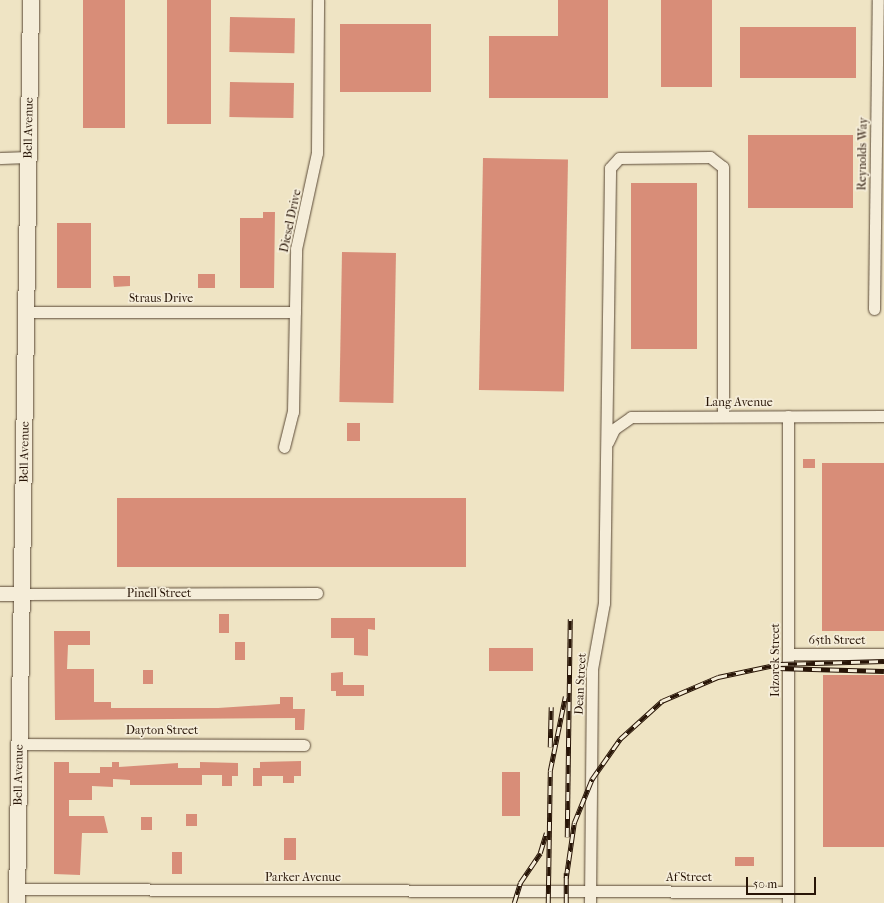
<!DOCTYPE html>
<html>
<head>
<meta charset="utf-8">
<style>
  body { margin:0 }
  #map { position:relative; width:884px; height:903px; overflow:hidden; background:#efe4c4; font-family:"IM FELL French Canon",serif }
  div>[style] { position:absolute }
  .building>* { inset:0; background:#d88d78; transform-origin:0 0 }
  .roads { filter:drop-shadow(0 0 1px #5a4936) drop-shadow(0 0 1px #5a4936) }
  .minor>* { height:11px; margin:-5.5px; padding:0 5.5px; transform-origin:5.5px; border-radius:5.5px; background:#f5edd9 }
  .tertiary>* { height:14px; margin:-7px; padding:0 7px; transform-origin:7px; border-radius:7px; background:#f5edd9 }
  .secondary>* { height:16px; margin:-8px; padding:0 8px; transform-origin:8px; border-radius:8px; background:#f5edd9 }
  .rail>* { height:4.5px; margin-top:-2.25px; transform-origin:0; background:repeating-linear-gradient(90deg,#f5edd9 0 9px,#281507 0 18px); box-sizing:border-box; border-block:1px solid #281507 }
  span { translate:-50% -50%; white-space:nowrap; text-align:center; line-height:1.15; -webkit-text-stroke:3.5px #f5edd9; paint-order:stroke }
  .street-label { font-size:12px; color:#281507 }
  .scale { position:absolute; left:746px; top:877px; width:70px; height:18px; box-sizing:border-box; border:2px solid #281507; border-top:0; padding-left:5px; font-size:12px; line-height:14px; white-space:nowrap; color:#281507; -webkit-text-stroke:3px #f5edd9; paint-order:stroke }
</style>
</head>
<body>
<div id="map">
  <div class="building">
    <div style="left:83px;top:0;width:42px;height:128px"></div>
    <div style="left:167px;top:0;width:44px;height:124px"></div>
    <div style="clip-path:polygon(558px 0,608px 0,608px 98px,489px 98px,489px 36px,558px 36px)"></div>
    <div style="left:661px;top:0;width:51px;height:87px"></div>
    <div style="left:230px;top:17px;width:65px;height:35px;rotate:1deg"></div>
    <div style="left:340px;top:24px;width:91px;height:68px"></div>
    <div style="left:740px;top:27px;width:116px;height:51px"></div>
    <div style="left:230px;top:82px;width:64px;height:35px;rotate:1deg"></div>
    <div style="left:853px;top:135px;width:73px;height:105px;rotate:90deg"></div>
    <div style="left:483px;top:158px;width:85px;height:232px;rotate:1deg"></div>
    <div style="left:631px;top:183px;width:66px;height:166px"></div>
    <div style="clip-path:polygon(263px 212px,275px 212px,274px 288px,240px 288px,240px 218px,263px 218px)"></div>
    <div style="left:57px;top:223px;width:34px;height:65px"></div>
    <div style="left:342px;top:252px;width:54px;height:150px;rotate:1deg"></div>
    <div style="left:198px;top:274px;width:17px;height:14px"></div>
    <div style="clip-path:polygon(113px 276px,130px 276px,130px 286px,114px 287px)"></div>
    <div style="left:347px;top:423px;width:13px;height:18px"></div>
    <div style="left:815px;top:459px;width:9px;height:12px;rotate:90deg"></div>
    <div style="left:822px;top:463px;width:62px;height:168px"></div>
    <div style="left:117px;top:498px;width:349px;height:69px"></div>
    <div style="left:219px;top:614px;width:10px;height:19px"></div>
    <div style="clip-path:polygon(331px 618px,375px 618px,375px 630px,368px 629px,368px 656px,354px 655px,354px 638px,331px 638px)"></div>
    <div style="clip-path:polygon(54px 631px,90px 631px,90px 645px,68px 645px,67px 669px,94px 669px,94px 702px,111px 702px,111px 708px,218px 708px,280px 704px,280px 697px,293px 697px,293px 709px,305px 709px,304px 730px,295px 730px,295px 718px,55px 720px)"></div>
    <div style="left:235px;top:642px;width:10px;height:18px"></div>
    <div style="left:489px;top:648px;width:44px;height:23px"></div>
    <div style="left:143px;top:670px;width:10px;height:14px"></div>
    <div style="clip-path:polygon(343px 672px,343px 685px,364px 685px,364px 696px,336px 696px,336px 691px,331px 691px,331px 673px)"></div>
    <div style="left:823px;top:675px;width:61px;height:172px"></div>
    <div style="clip-path:polygon(301px 761px,301px 776px,294px 776px,294px 783px,283px 783px,283px 776px,262px 776px,262px 786px,253px 786px,253px 768px,260px 768px,260px 762px)"></div>
    <div style="clip-path:polygon(54px 762px,69px 762px,69px 773px,100px 773px,100px 767px,112px 767px,112px 762px,119px 762px,119px 767px,178px 763px,178px 768px,200px 768px,200px 762px,238px 763px,238px 776px,232px 776px,232px 786px,222px 786px,222px 775px,202px 775px,202px 785px,130px 785px,130px 780px,113px 779px,113px 787px,92px 786px,92px 800px,69px 800px,69px 816px,104px 816px,108px 833px,82px 833px,80px 875px,54px 874px)"></div>
    <div style="left:502px;top:772px;width:18px;height:44px"></div>
    <div style="left:186px;top:814px;width:11px;height:12px"></div>
    <div style="left:141px;top:817px;width:11px;height:13px"></div>
    <div style="left:284px;top:838px;width:12px;height:22px"></div>
    <div style="left:172px;top:852px;width:10px;height:22px"></div>
    <div style="left:735px;top:857px;width:19px;height:9px"></div>
  </div>
  <div class="roads">
    <div class="minor">
      <div style="left:0;top:158px;width:29px;rotate:-2deg"></div>
      <div style="left:874px;top:309px;width:309px;rotate:-89.3deg"></div>
      <div style="left:27px;top:312px;width:268px"></div>
      <div style="left:608px;top:442px;width:14px;rotate:-65deg"></div>
      <div style="left:614px;top:429px;width:21px;rotate:-35deg"></div>
      <div style="left:631px;top:417px;width:253px;rotate:-0.2deg"></div>
      <div style="left:284px;top:447px;width:36px;rotate:-76deg"></div>
      <div style="left:293px;top:412px;width:163px;rotate:-88.9deg"></div>
      <div style="left:296px;top:249px;width:98px;rotate:-77.7deg"></div>
      <div style="left:317px;top:153px;width:153px;rotate:-89.6deg"></div>
      <div style="left:23px;top:594px;width:294px;rotate:-0.2deg"></div>
      <div style="left:789px;top:654px;width:95px"></div>
      <div style="left:20px;top:744px;width:284px;rotate:0.2deg"></div>
      <div style="left:17px;top:889px;width:771px;rotate:0.22deg"></div>
      <div style="left:590px;top:903px;width:234px;rotate:-89.5deg"></div>
      <div style="left:592px;top:669px;width:67px;rotate:-79.7deg"></div>
      <div style="left:604px;top:603px;width:435px;rotate:-89.2deg"></div>
      <div style="left:610px;top:168px;width:13px;rotate:-48deg"></div>
      <div style="left:619px;top:158px;width:91px;rotate:-0.6deg"></div>
      <div style="left:710px;top:157px;width:16px;rotate:38deg"></div>
      <div style="left:723px;top:167px;width:249px;rotate:90deg"></div>
      <div style="left:788px;top:903px;width:487px;rotate:-90deg"></div>
    </div>
    <div class="tertiary">
      <div style="left:0;top:594px;width:23px"></div>
    </div>
    <div class="secondary">
      <div style="left:17px;top:903px;width:903px;rotate:-89.11deg"></div>
    </div>
  </div>
  <div class="rail">
    <div style="left:776px;top:668px;width:108px;rotate:1.6deg"></div>
    <div style="left:550px;top:747px;width:40px;rotate:-88.6deg"></div>
    <div style="left:567px;top:837px;width:218px;rotate:-89.2deg"></div>
    <div style="left:566px;top:878px;width:56px;rotate:-81.7deg"></div>
    <div style="left:574px;top:823px;width:48px;rotate:-67.8deg"></div>
    <div style="left:592px;top:779px;width:49px;rotate:-55deg"></div>
    <div style="left:620px;top:739px;width:57px;rotate:-42.1deg"></div>
    <div style="left:662px;top:701px;width:61px;rotate:-23.2deg"></div>
    <div style="left:718px;top:677px;width:62px;rotate:-12deg"></div>
    <div style="left:779px;top:664px;width:105px;rotate:-1.6deg"></div>
    <div style="left:514px;top:903px;width:21px;rotate:-73deg"></div>
    <div style="left:520px;top:883px;width:36px;rotate:-56deg"></div>
    <div style="left:540px;top:853px;width:21px;rotate:-73deg"></div>
    <div style="left:548px;top:903px;width:132px;rotate:-89.1deg"></div>
    <div style="left:550px;top:771px;width:76px;rotate:-78.5deg"></div>
    <div style="left:566px;top:903px;width:30px;rotate:-90deg"></div>
  </div>
  <div class="street-label">
    <span style="left:29px;top:128px;rotate:-89deg">Bell Avenue</span>
    <span style="left:863px;top:154px;rotate:-89deg">Reynolds Way</span>
    <span style="left:291px;top:221px;rotate:-78deg">Diesel Drive</span>
    <span style="left:161px;top:299px">Straus Drive</span>
    <span style="left:739px;top:403px">Lang Avenue</span>
    <span style="left:25px;top:452px;rotate:-89deg">Bell Avenue</span>
    <span style="left:159px;top:594px">Pinell Street</span>
    <span style="left:837px;top:641px">65th Street</span>
    <span style="left:776px;top:660px;rotate:-90deg">Idzorek Street</span>
    <span style="left:581px;top:684px;rotate:-87deg">Dean Street</span>
    <span style="left:162px;top:731px">Dayton Street</span>
    <span style="left:19px;top:775px;rotate:-89deg">Bell Avenue</span>
    <span style="left:303px;top:878px">Parker Avenue</span>
    <span style="left:689px;top:878px">Af Street</span>
  </div>
  <div class="scale">50 m</div>
</div>
</body>
</html>
